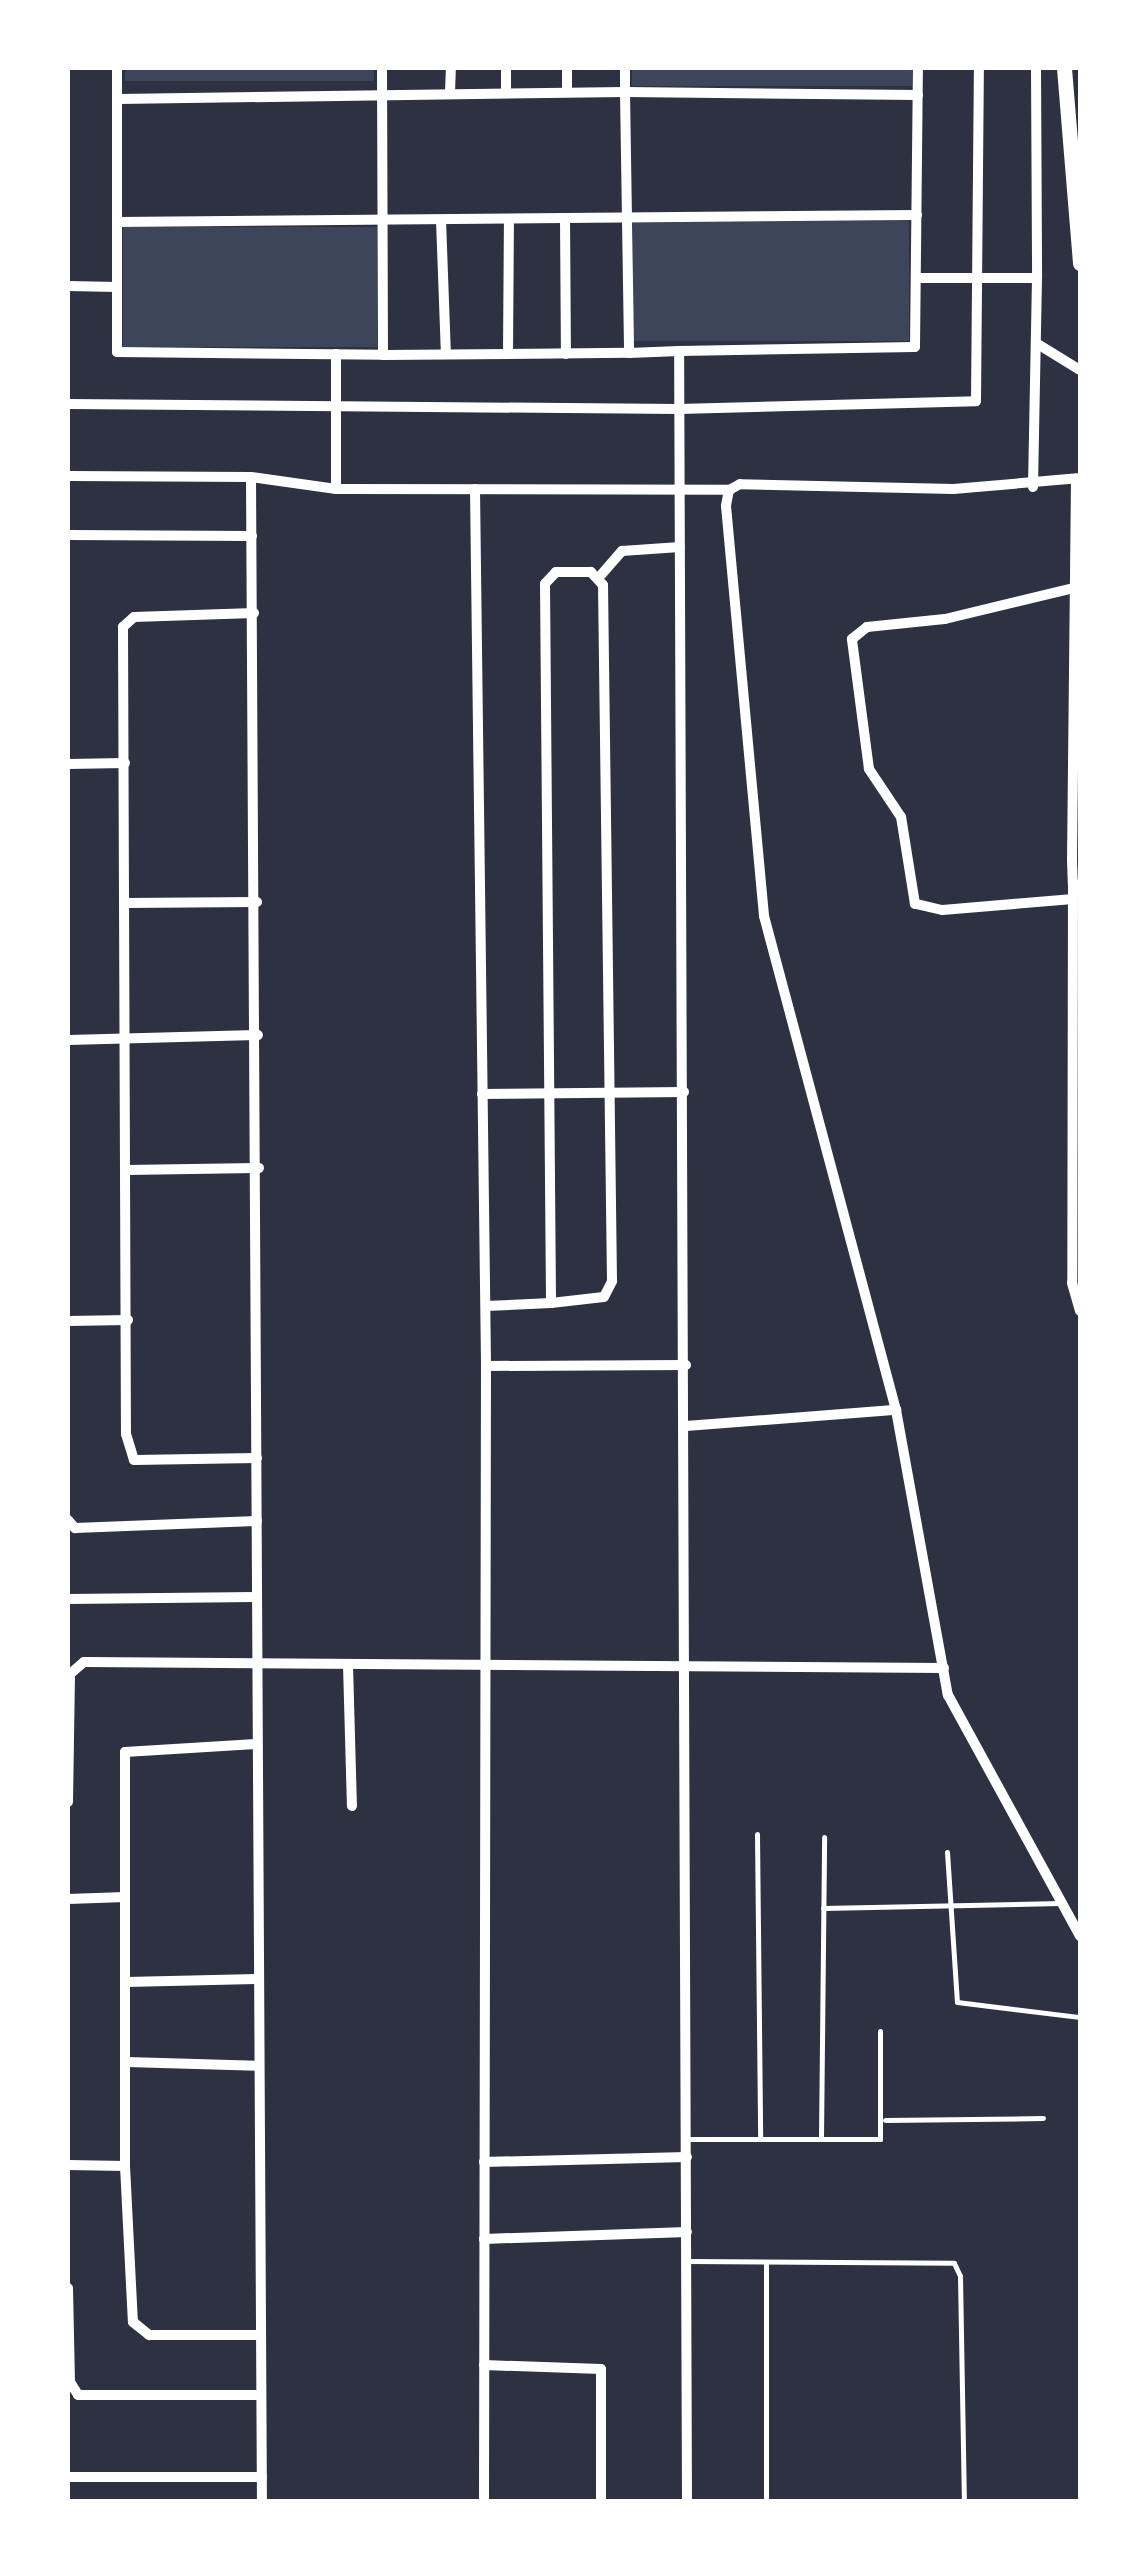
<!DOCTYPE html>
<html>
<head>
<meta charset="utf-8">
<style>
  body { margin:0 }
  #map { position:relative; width:1148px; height:2569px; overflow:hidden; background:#2d3142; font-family:"DM Sans",sans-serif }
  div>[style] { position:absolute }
  .green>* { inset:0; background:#3c4559; transform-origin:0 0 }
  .service>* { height:5px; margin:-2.5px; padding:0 2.5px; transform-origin:2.5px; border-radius:2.5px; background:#fff }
  .minor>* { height:10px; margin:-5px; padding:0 5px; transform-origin:5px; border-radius:5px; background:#fff }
  .secondary>* { height:15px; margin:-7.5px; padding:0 7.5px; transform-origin:7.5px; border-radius:7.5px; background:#fff }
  span { translate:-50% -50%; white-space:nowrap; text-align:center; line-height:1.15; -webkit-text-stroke:8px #fff; paint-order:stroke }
  .frame { position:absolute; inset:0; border:70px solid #fff; pointer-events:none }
</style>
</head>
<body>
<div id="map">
  <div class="green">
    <div style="left:125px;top:68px;width:249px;height:13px"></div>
    <div style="left:632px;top:68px;width:280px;height:18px"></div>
    <div style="left:909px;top:221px;width:120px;height:276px;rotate:90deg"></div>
    <div style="left:377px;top:227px;width:120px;height:254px;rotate:90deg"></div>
  </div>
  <div class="service">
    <div style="left:757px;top:1834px;width:304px;rotate:89.4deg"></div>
    <div style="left:947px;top:1852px;width:150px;rotate:86.2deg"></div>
    <div style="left:957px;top:2002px;width:124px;rotate:7deg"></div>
    <div style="left:823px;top:1908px;width:237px;rotate:-1.2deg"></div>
    <div style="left:885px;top:2120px;width:158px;rotate:-0.7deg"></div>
    <div style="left:821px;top:2138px;width:301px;rotate:-89.4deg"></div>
    <div style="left:687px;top:2139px;width:193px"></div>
    <div style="left:880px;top:2139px;width:108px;rotate:-90deg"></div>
    <div style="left:688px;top:2261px;width:266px;rotate:0.4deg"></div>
    <div style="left:954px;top:2263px;width:14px;rotate:65deg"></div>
    <div style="left:960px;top:2276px;width:226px;rotate:89deg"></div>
    <div style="left:766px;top:2262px;width:240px;rotate:90deg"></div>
  </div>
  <div class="minor">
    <div style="left:117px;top:68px;width:284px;rotate:90deg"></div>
    <div style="left:117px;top:352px;width:266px;rotate:0.6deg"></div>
    <div style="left:383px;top:355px;width:287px;rotate:-90.2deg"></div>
    <div style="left:506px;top:68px;width:24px;rotate:90deg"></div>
    <div style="left:625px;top:68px;width:24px;rotate:90deg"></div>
    <div style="left:625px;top:92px;width:293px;rotate:0.6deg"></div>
    <div style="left:1036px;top:68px;width:210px;rotate:89.7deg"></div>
    <div style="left:567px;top:92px;width:24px;rotate:-90deg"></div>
    <div style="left:450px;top:93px;width:25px;rotate:-88deg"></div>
    <div style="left:118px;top:99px;width:507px;rotate:-0.79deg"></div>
    <div style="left:625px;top:92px;width:261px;rotate:89.1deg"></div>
    <div style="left:629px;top:353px;width:50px;rotate:-2.3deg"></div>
    <div style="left:565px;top:218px;width:136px;rotate:89.6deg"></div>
    <div style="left:441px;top:220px;width:134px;rotate:87.9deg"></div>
    <div style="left:117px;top:222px;width:800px;rotate:-0.5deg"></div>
    <div style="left:917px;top:278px;width:120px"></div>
    <div style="left:1037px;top:278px;width:209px;rotate:91.1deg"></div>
    <div style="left:68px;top:286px;width:49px;rotate:1.2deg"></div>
    <div style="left:1036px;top:343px;width:52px;rotate:31.5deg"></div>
    <div style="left:336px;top:354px;width:135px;rotate:90deg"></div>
    <div style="left:508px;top:354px;width:135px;rotate:-89.6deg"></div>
    <div style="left:383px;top:355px;width:246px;rotate:-0.5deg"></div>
    <div style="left:68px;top:404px;width:611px;rotate:0.47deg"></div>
    <div style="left:679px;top:409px;width:297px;rotate:-1.5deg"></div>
    <div style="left:976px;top:401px;width:333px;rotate:-89.5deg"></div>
    <div style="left:68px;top:476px;width:183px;rotate:0.3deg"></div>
    <div style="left:251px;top:477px;width:86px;rotate:8deg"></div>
    <div style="left:336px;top:489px;width:393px;rotate:0.1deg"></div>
    <div style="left:251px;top:477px;width:2025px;rotate:89.69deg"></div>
    <div style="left:1080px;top:478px;width:127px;rotate:175deg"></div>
    <div style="left:953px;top:489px;width:213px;rotate:-178.7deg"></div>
    <div style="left:740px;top:484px;width:13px;rotate:151deg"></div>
    <div style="left:729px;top:490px;width:16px;rotate:101deg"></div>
    <div style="left:726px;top:506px;width:412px;rotate:84.7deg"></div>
    <div style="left:764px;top:916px;width:511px;rotate:75.04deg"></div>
    <div style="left:896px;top:1410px;width:290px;rotate:79.7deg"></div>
    <div style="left:948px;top:1695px;width:275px;rotate:61.3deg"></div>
    <div style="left:1076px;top:480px;width:380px;rotate:90.6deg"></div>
    <div style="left:1072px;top:860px;width:24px;rotate:88deg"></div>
    <div style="left:1073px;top:884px;width:7px;rotate:8deg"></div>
    <div style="left:475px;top:489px;width:877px;rotate:89.28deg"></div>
    <div style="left:486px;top:1366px;width:200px;rotate:-0.3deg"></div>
    <div style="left:68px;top:535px;width:184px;rotate:0.3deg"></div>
    <div style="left:601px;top:575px;width:32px;rotate:-49deg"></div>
    <div style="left:622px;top:551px;width:58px;rotate:-3.9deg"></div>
    <div style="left:254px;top:613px;width:120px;rotate:178.1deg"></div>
    <div style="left:134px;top:617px;width:15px;rotate:138deg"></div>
    <div style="left:123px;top:627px;width:807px;rotate:89.79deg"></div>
    <div style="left:126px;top:1434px;width:27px;rotate:73deg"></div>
    <div style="left:134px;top:1460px;width:123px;rotate:-0.9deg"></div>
    <div style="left:68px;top:764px;width:57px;rotate:-1deg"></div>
    <div style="left:1073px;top:884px;width:399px;rotate:90.1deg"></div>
    <div style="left:1072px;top:1283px;width:29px;rotate:74deg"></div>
    <div style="left:1073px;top:899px;width:131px;rotate:175.2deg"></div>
    <div style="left:942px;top:910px;width:28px;rotate:-167deg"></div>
    <div style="left:915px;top:904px;width:88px;rotate:-99.1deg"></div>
    <div style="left:901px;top:817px;width:58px;rotate:-123.7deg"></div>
    <div style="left:869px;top:769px;width:131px;rotate:-97.5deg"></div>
    <div style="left:852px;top:639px;width:19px;rotate:-39deg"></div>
    <div style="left:867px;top:627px;width:78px;rotate:-5.9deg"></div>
    <div style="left:945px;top:619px;width:133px;rotate:-13.5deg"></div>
    <div style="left:125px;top:903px;width:132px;rotate:-0.4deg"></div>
    <div style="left:68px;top:1040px;width:190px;rotate:-1.5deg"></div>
    <div style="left:482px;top:1094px;width:202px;rotate:-0.6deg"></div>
    <div style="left:126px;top:1170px;width:133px;rotate:-0.9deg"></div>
    <div style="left:486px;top:1306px;width:65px;rotate:-2.6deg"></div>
    <div style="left:551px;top:1303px;width:53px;rotate:-6.5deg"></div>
    <div style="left:604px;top:1297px;width:18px;rotate:-63deg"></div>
    <div style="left:612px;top:1281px;width:696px;rotate:-90.74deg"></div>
    <div style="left:603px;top:585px;width:18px;rotate:-133deg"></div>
    <div style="left:591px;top:572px;width:35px;rotate:180deg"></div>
    <div style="left:556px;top:572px;width:16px;rotate:133deg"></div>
    <div style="left:545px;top:584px;width:719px;rotate:89.52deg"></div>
    <div style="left:68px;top:1321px;width:60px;rotate:-1deg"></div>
    <div style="left:686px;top:1426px;width:211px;rotate:-4.4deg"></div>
    <div style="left:68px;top:1520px;width:11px;rotate:49deg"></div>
    <div style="left:75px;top:1528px;width:182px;rotate:-2.2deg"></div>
    <div style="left:68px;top:1599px;width:187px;rotate:-0.6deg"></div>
    <div style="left:348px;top:1665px;width:141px;rotate:88.4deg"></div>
    <div style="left:68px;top:1802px;width:128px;rotate:-89.1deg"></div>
    <div style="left:70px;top:1674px;width:18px;rotate:-41deg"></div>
    <div style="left:84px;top:1662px;width:860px;rotate:0.4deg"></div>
    <div style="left:68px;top:1899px;width:57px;rotate:-2deg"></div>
    <div style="left:125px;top:1897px;width:145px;rotate:-90deg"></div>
    <div style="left:125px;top:1752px;width:131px;rotate:-3.5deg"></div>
    <div style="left:126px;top:1982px;width:133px;rotate:-1.3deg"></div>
    <div style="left:127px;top:2062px;width:132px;rotate:1.7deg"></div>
    <div style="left:484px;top:2162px;width:203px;rotate:-1.4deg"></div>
    <div style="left:68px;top:2165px;width:57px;rotate:1deg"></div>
    <div style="left:125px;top:2166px;width:269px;rotate:-90deg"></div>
    <div style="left:125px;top:2166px;width:156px;rotate:87.1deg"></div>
    <div style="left:133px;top:2322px;width:21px;rotate:39deg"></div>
    <div style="left:149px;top:2335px;width:112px"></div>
    <div style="left:484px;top:2239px;width:203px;rotate:-2deg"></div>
    <div style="left:68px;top:2288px;width:94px;rotate:88.8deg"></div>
    <div style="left:70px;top:2382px;width:15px;rotate:58deg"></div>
    <div style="left:78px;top:2395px;width:183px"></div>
    <div style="left:484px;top:2365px;width:117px;rotate:2deg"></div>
    <div style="left:601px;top:2369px;width:133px;rotate:90deg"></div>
    <div style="left:68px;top:2477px;width:194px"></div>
    <div style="left:484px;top:2502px;width:1136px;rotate:-89.9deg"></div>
    <div style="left:687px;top:2502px;width:2151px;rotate:-90.21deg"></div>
    <div style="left:679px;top:351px;width:236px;rotate:-1deg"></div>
    <div style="left:915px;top:347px;width:279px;rotate:-89.4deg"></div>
  </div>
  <div class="secondary">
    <div style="left:1064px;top:68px;width:196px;rotate:85.3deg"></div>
  </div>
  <div class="frame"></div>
</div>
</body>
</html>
